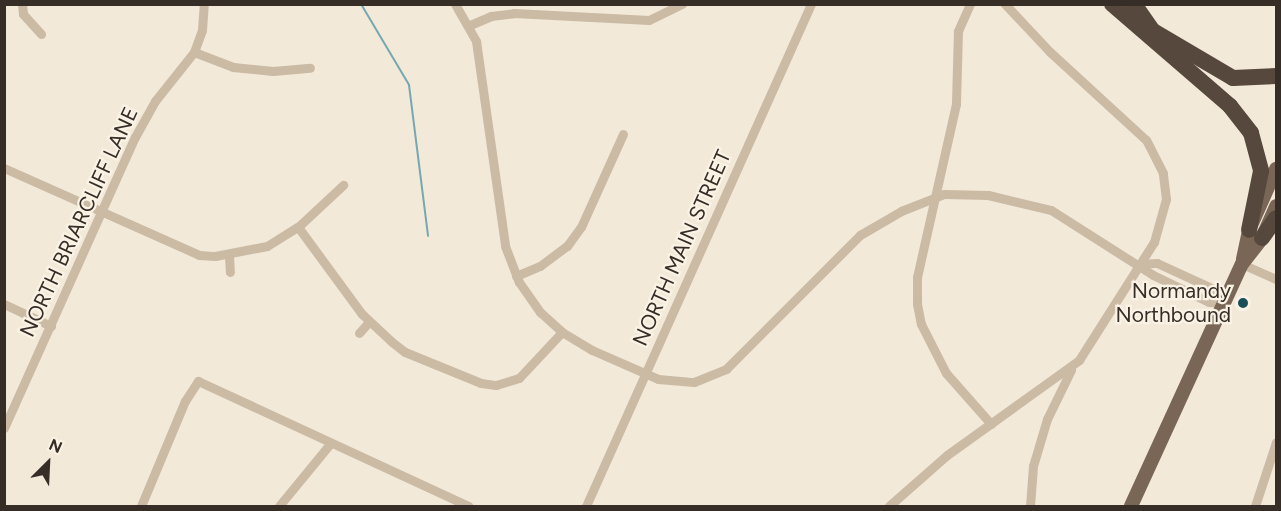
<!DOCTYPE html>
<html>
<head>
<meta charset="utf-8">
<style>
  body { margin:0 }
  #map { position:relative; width:1281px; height:511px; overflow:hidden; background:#f2e9d9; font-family:Figtree,sans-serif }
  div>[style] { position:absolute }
  .stream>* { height:2px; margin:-1px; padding:0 1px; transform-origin:1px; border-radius:1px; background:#76a8b1 }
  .street>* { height:9px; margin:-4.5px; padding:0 4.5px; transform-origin:4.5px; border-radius:4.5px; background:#cbbaa4 }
  .primary>* { height:14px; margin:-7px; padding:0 7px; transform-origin:7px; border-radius:7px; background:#796656 }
  .highway>* { height:16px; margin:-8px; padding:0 8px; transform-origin:8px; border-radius:8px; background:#57483d }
  .dots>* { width:16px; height:16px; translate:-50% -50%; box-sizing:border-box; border:3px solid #faf3e5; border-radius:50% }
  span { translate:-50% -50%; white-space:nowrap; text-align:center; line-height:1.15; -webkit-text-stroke:4.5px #faf3e5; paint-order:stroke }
  .street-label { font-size:21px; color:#362d26 }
  .poi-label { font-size:21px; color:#362d26 }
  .right { translate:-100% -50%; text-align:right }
  .frame { position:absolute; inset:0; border:6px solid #362d26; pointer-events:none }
  .north { position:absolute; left:18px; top:433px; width:60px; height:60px; -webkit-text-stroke:4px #faf3e5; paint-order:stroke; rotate:24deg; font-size:16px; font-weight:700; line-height:24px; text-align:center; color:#362d26 }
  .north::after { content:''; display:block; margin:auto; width:21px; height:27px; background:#362d26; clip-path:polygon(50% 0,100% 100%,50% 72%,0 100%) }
</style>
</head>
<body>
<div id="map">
  <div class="stream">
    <div style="left:361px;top:4px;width:94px;rotate:59.3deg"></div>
    <div style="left:409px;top:85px;width:152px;rotate:82.8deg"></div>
  </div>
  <div class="street">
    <div style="left:22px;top:4px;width:10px;rotate:84deg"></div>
    <div style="left:23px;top:14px;width:27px;rotate:48deg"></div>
    <div style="left:455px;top:4px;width:43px;rotate:60.4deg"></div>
    <div style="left:476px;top:41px;width:207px;rotate:81.9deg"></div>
    <div style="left:505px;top:246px;width:39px;rotate:69deg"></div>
    <div style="left:519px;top:282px;width:37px;rotate:55deg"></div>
    <div style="left:540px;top:312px;width:30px;rotate:42deg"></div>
    <div style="left:562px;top:332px;width:35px;rotate:31deg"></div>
    <div style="left:592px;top:350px;width:72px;rotate:23.7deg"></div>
    <div style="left:658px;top:379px;width:36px;rotate:5deg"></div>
    <div style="left:694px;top:382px;width:35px;rotate:-22deg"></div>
    <div style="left:726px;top:369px;width:190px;rotate:-45deg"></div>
    <div style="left:860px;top:235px;width:48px;rotate:-30.3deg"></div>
    <div style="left:901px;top:211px;width:46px;rotate:-21.6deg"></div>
    <div style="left:944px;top:194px;width:44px;rotate:1.3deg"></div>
    <div style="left:988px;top:195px;width:65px;rotate:13.4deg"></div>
    <div style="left:1051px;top:210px;width:121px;rotate:32.5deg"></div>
    <div style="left:1153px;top:275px;width:62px;rotate:25.7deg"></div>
    <div style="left:1209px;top:302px;width:15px;rotate:4deg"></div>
    <div style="left:970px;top:4px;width:30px;rotate:114deg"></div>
    <div style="left:958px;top:31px;width:73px;rotate:91.6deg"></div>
    <div style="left:956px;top:104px;width:177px;rotate:102.7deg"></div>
    <div style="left:917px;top:277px;width:27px;rotate:90deg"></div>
    <div style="left:917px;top:304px;width:20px;rotate:79deg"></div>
    <div style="left:921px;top:324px;width:55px;rotate:63deg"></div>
    <div style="left:946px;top:373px;width:68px;rotate:48.6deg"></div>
    <div style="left:470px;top:25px;width:23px;rotate:-23deg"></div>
    <div style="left:491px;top:16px;width:23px;rotate:-7deg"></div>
    <div style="left:514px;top:13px;width:135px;rotate:3deg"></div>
    <div style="left:649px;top:20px;width:37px;rotate:-26deg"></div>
    <div style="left:194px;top:52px;width:42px;rotate:21deg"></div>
    <div style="left:233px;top:67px;width:40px;rotate:5.7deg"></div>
    <div style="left:273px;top:71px;width:37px;rotate:-5deg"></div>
    <div style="left:4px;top:168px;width:214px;rotate:24deg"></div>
    <div style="left:199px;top:255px;width:16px;rotate:4deg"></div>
    <div style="left:215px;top:256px;width:53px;rotate:-10.9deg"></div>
    <div style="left:267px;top:246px;width:36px;rotate:-32deg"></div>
    <div style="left:298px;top:227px;width:62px;rotate:-43deg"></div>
    <div style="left:298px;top:227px;width:108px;rotate:53.7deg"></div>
    <div style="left:362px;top:314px;width:41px;rotate:43deg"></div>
    <div style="left:392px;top:342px;width:16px;rotate:38deg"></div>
    <div style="left:405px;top:352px;width:82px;rotate:22.2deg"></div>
    <div style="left:481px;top:383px;width:15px;rotate:8deg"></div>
    <div style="left:496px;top:385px;width:24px;rotate:-17deg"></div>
    <div style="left:519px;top:378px;width:63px;rotate:-46.9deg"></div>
    <div style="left:229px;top:255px;width:17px;rotate:87deg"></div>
    <div style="left:1141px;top:264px;width:16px;rotate:-4deg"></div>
    <div style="left:1157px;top:263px;width:65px;rotate:24.6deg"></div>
    <div style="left:1216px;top:290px;width:15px;rotate:58deg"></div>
    <div style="left:1242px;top:264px;width:37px;rotate:24deg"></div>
    <div style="left:516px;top:276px;width:26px;rotate:-23deg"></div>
    <div style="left:540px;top:266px;width:34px;rotate:-37deg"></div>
    <div style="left:567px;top:246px;width:24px;rotate:-54deg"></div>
    <div style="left:581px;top:227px;width:102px;rotate:-65.7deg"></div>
    <div style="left:4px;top:304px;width:52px;rotate:25.1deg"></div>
    <div style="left:359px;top:333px;width:15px;rotate:-48deg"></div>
    <div style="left:4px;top:428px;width:319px;rotate:-65.8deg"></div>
    <div style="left:135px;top:137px;width:41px;rotate:-60.9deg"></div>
    <div style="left:155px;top:101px;width:63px;rotate:-51.5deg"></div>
    <div style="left:194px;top:52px;width:23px;rotate:-70deg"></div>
    <div style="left:202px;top:30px;width:26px;rotate:-86deg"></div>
    <div style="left:141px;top:506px;width:114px;rotate:-67.3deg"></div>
    <div style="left:185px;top:401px;width:24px;rotate:-57deg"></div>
    <div style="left:198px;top:381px;width:298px;rotate:24.8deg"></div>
    <div style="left:279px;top:506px;width:80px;rotate:-50.6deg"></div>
    <div style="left:586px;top:506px;width:550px;rotate:-65.86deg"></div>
    <div style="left:889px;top:506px;width:77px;rotate:-41.3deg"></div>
    <div style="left:947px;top:455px;width:163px;rotate:-35.7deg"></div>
    <div style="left:1079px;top:360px;width:140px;rotate:-57.6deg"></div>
    <div style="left:1154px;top:242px;width:45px;rotate:-74.4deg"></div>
    <div style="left:1166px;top:199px;width:26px;rotate:-97deg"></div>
    <div style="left:1163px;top:173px;width:37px;rotate:-117deg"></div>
    <div style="left:1146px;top:140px;width:130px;rotate:-137.5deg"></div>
    <div style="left:1050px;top:52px;width:66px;rotate:-133.2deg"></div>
    <div style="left:1030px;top:506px;width:40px;rotate:-85.7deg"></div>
    <div style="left:1033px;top:466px;width:49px;rotate:-73.4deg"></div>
    <div style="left:1047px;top:419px;width:55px;rotate:-63.9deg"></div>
    <div style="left:1255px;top:506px;width:67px;rotate:-71.8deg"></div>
  </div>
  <div class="primary">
    <div style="left:1243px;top:259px;width:30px;rotate:-78deg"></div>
    <div style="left:1249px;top:230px;width:67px;rotate:-66.1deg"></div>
    <div style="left:1131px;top:506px;width:266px;rotate:-65.4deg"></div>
    <div style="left:1242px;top:264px;width:33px;rotate:-52deg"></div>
    <div style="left:1262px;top:238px;width:35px;rotate:-66deg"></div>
  </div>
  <div class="highway">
    <div style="left:1112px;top:4px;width:156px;rotate:40.8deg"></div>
    <div style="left:1230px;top:106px;width:34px;rotate:52deg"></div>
    <div style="left:1251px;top:133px;width:39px;rotate:75deg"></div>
    <div style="left:1261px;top:171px;width:60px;rotate:101.5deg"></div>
    <div style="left:1134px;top:4px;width:33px;rotate:55deg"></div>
    <div style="left:1153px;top:31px;width:93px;rotate:30.4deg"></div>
    <div style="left:1233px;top:78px;width:43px;rotate:-2.7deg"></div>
    <div style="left:1262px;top:238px;width:24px;rotate:-55deg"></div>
  </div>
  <div class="dots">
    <div style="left:1243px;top:303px;background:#1a4e59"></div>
  </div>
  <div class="street-label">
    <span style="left:79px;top:222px;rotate:-65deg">NORTH BRIARCLIFF LANE</span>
    <span style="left:682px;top:248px;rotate:-66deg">NORTH MAIN STREET</span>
  </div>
  <div class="poi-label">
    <span class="right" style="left:1231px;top:303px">Normandy<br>Northbound</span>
  </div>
  <div class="frame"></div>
  <div class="north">N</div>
</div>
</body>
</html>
